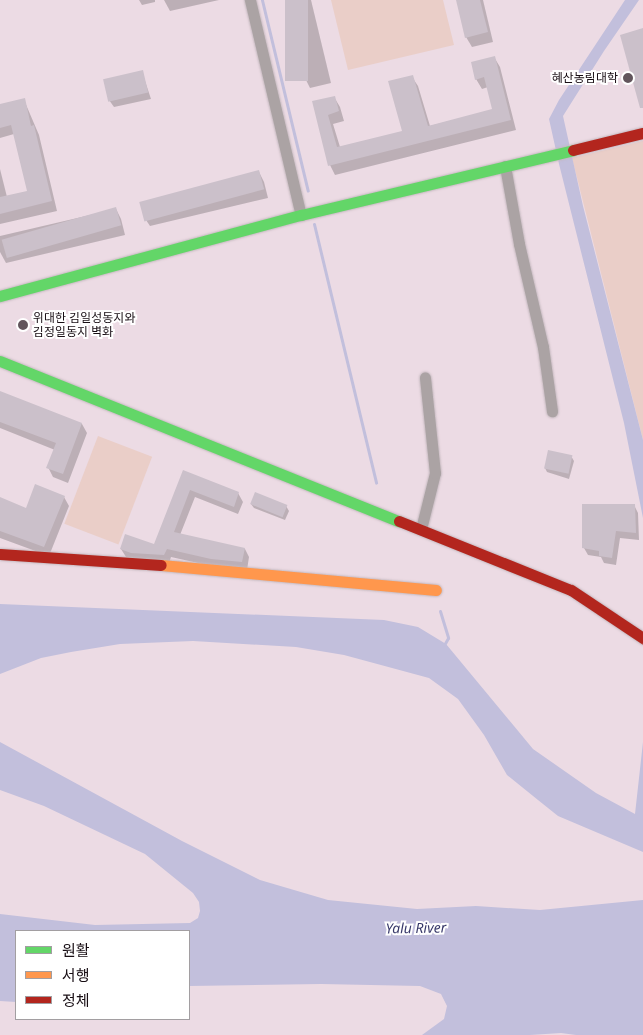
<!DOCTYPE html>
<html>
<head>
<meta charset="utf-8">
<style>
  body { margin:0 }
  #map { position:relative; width:643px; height:1035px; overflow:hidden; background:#ecdbe4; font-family:"Noto Sans","Noto Sans KR",sans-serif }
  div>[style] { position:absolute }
  .green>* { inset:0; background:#eacec8; transform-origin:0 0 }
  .water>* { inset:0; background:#c2bfdc }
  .shadow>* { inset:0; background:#0003 }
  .stream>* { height:3px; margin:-1.5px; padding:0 1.5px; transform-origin:1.5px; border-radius:1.5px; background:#c2bfdc }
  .building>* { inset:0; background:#cbc0ca; transform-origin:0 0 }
  .roads { filter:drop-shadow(0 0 1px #c4b8be) drop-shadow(0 0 1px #c4b8be) }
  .street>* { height:11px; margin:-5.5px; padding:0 5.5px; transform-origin:5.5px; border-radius:5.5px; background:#aba3a4 }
  .fast>* { height:11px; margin:-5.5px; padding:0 5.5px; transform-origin:5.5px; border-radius:5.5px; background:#63d668 }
  .slow>* { height:11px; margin:-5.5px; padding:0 5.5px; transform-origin:5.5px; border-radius:5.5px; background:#ff974d }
  .jam>* { height:11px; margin:-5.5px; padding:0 5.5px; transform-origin:5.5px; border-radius:5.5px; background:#b3261e }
  .dots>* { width:14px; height:14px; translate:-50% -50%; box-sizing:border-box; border:2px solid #fff; border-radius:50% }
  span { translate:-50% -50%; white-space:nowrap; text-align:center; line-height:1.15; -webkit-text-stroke:4px #fff; paint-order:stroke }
  .poi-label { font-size:12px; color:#170d13 }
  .right { translate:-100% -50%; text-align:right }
  .left { translate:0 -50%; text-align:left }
  .water-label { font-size:14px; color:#373869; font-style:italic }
  .legend { position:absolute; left:15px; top:930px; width:175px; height:90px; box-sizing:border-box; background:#fff; border:1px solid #a29ea1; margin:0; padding:6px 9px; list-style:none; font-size:15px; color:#170d13 }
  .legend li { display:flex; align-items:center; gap:10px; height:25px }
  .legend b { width:25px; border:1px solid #a29ea1 }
</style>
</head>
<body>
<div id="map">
  <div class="green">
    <div style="clip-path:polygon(331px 0,443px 0,454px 45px,348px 70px)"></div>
    <div style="clip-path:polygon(643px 141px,643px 440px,572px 158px)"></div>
    <div style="left:98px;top:436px;width:58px;height:94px;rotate:21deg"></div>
  </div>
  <div class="water">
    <div style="clip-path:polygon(625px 0,639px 0,604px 51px,563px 116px,583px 206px,643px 440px,643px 518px,624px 423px,559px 164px,549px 119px,559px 100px)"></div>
    <div style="clip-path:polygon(0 604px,384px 620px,418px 627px,446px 644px,533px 749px,596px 793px,635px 814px,643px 742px,643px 852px,558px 816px,538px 800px,507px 775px,484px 735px,458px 699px,429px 678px,344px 655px,296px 647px,193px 641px,120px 644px,71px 652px,41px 658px,0 674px)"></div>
    <div style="clip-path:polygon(0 742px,182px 841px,260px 880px,328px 900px,417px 909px,476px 906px,540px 910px,643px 900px,643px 1035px,576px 1035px,561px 1033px,530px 1035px,422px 1035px,444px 1019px,447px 1006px,441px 994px,420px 986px,321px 984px,189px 986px,189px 931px,16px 931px,16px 1002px,0 1001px,0 914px,95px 925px,190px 923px,198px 918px,200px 911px,199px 902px,193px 893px,145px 854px,44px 806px,0 790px)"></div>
  </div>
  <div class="shadow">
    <div style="clip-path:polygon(139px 0,155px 0,155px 2px,142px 5px)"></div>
    <div style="clip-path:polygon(164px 0,219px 0,170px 11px)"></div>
    <div style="clip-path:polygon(286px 0,311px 0,331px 83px,310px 88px,305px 78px)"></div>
    <div style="clip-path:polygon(458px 0,483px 0,493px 42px,472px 47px,466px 37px)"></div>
    <div style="clip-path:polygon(494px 57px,500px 67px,516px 130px,335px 175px,330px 165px,313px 102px,334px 97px,340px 107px,344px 121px,333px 124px,340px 147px,403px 132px,412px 77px,418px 86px,430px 126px,494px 110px,488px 87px,482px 89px,476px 79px)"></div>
    <div style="clip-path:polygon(142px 72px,151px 99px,114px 107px,109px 100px)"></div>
    <div style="clip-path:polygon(24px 100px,39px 135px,57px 211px,0 224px,0 169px,7px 197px,28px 192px,14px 134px,0 138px,0 105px)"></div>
    <div style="clip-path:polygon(259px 172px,264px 182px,268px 198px,150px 226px,144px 217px)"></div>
    <div style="clip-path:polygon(116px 209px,121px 219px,125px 235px,6px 263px,0 252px,0 236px)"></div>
    <div style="clip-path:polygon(0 392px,82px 424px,87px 433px,68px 483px,53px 477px,48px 467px,55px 450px,0 428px)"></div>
    <div style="clip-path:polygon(571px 456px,574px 461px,569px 479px,547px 472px,545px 468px)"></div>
    <div style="clip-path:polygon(184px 472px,238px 493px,243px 502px,238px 514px,195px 497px,180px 535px,245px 549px,249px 557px,247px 570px,216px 567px,171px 557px,169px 563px,126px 557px,121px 549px,155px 546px)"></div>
    <div style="clip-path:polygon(64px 497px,69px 506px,49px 556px,0 538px,0 499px,26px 509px)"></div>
    <div style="clip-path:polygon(251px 504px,286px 506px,289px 511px,285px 520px,254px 508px)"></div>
    <div style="clip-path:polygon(634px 505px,638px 513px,639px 540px,620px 538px,616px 565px,604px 563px,601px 557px,588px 555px,584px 548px)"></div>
  </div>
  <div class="stream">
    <div style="left:262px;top:0;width:196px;rotate:76.5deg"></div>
    <div style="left:314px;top:224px;width:266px;rotate:76.5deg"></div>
    <div style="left:440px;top:611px;width:28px;rotate:73deg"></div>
    <div style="left:448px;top:638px;width:8px;rotate:120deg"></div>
  </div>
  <div class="building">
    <div style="left:285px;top:0;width:23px;height:81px"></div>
    <div style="clip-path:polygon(456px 0,480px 0,488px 32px,465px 38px)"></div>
    <div style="clip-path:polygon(643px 28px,643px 108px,640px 108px,620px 35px)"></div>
    <div style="clip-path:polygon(495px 56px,511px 120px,328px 166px,312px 101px,335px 96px,339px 111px,328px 115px,337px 147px,402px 131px,388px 81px,413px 75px,428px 126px,492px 109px,484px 77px,475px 80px,471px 62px)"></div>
    <div style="left:143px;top:70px;width:23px;height:41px;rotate:77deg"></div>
    <div style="clip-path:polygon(25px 98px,31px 126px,34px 125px,52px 201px,0 214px,0 197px,27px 191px,11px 125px,0 128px,0 104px)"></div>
    <div style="left:259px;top:170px;width:20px;height:124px;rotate:75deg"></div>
    <div style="left:116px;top:207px;width:19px;height:119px;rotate:74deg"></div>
    <div style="clip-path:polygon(0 391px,82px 423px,63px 474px,46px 468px,56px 443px,0 422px)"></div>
    <div style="left:548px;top:450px;width:25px;height:19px;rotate:12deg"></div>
    <div style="clip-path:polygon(183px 470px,239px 492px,234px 507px,190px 490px,174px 532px,245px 548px,242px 562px,211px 559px,167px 549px,164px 555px,131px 553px,120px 549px,125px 534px,154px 544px)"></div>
    <div style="clip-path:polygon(35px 484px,65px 496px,44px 547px,0 531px,0 497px,26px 508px)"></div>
    <div style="left:255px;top:492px;width:35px;height:13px;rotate:22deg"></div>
    <div style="clip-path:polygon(582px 504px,635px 504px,636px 533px,616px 531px,612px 558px,599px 556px,599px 551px,582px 548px)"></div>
  </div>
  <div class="roads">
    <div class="street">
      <div style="left:250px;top:0;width:221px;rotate:76.7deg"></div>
      <div style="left:505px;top:166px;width:79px;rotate:79.8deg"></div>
      <div style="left:519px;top:244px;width:106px;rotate:76.9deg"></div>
      <div style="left:543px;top:347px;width:65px;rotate:82deg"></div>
      <div style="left:421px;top:529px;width:58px;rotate:-76deg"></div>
      <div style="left:435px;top:473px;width:96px;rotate:-96deg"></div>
    </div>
    <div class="fast">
      <div style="left:0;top:296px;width:312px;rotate:-15.1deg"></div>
      <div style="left:301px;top:215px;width:280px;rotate:-13.4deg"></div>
      <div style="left:0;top:361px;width:430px;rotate:21.9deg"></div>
    </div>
    <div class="slow">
      <div style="left:161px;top:565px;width:276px;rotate:5.2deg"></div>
    </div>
    <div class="jam">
      <div style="left:573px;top:150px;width:72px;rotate:-13.7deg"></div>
      <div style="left:399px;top:521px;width:185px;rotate:21.9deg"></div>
      <div style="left:571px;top:590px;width:87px;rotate:33.7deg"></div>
      <div style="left:0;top:554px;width:161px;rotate:3.9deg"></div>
    </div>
  </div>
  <div class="dots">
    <div style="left:628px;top:78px;background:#62555c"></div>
    <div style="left:23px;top:325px;background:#62555c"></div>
  </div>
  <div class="poi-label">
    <span class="right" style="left:618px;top:78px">혜산농림대학</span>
    <span class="left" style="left:33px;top:325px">위대한 김일성동지와<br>김정일동지 벽화</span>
  </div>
  <div class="water-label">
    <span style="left:416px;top:928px;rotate:-1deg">Yalu River</span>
  </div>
  <ul class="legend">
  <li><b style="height:6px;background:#63d668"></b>원활</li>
  <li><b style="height:6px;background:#ff974d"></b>서행</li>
  <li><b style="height:6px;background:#b3261e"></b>정체</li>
  </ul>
</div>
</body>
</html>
